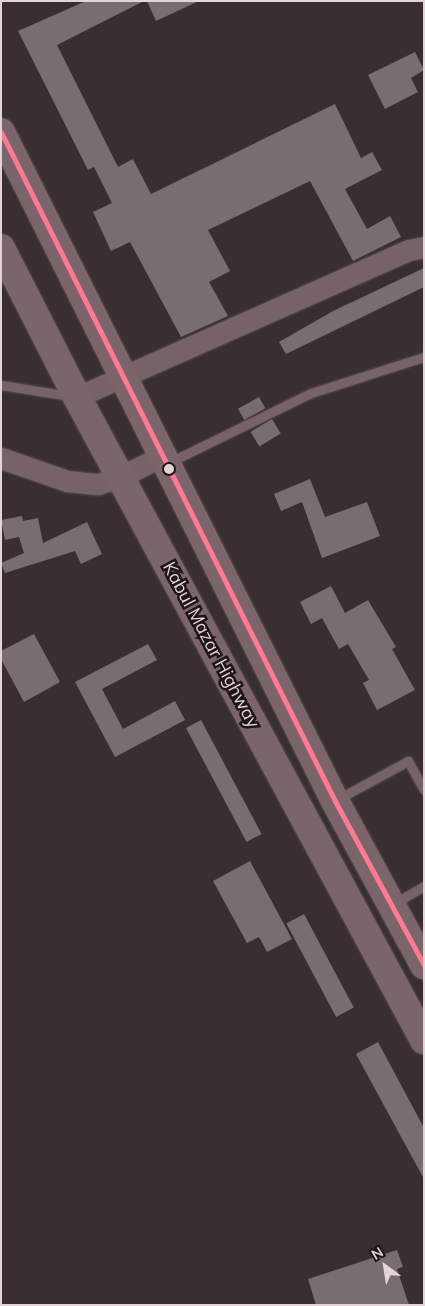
<!DOCTYPE html>
<html>
<head>
<meta charset="utf-8">
<style>
  body { margin:0 }
  #map { position:relative; width:425px; height:1306px; overflow:hidden; background:#392e30; font-family:Mulish,sans-serif }
  div>[style] { position:absolute }
  .building>* { inset:0; background:#786e70; transform-origin:0 0 }
  .roads { filter:drop-shadow(0 0 1px #574d4f) drop-shadow(0 0 1px #574d4f) }
  .service>* { height:9px; margin:-4.5px; padding:0 4.5px; transform-origin:4.5px; border-radius:4.5px; background:#776267 }
  .tertiary>* { height:21px; margin:-10.5px; padding:0 10.5px; transform-origin:10.5px; border-radius:10.5px; background:#776267 }
  .trunk>* { height:28px; margin:-14px; padding:0 14px; transform-origin:14px; border-radius:14px; background:#7b656a }
  .bus-1>* { height:5px; margin:-2.5px; padding:0 2.5px; transform-origin:2.5px; border-radius:2.5px; background:#fe7a93 }
  .dots>* { width:14px; height:14px; translate:-50% -50%; box-sizing:border-box; border:2px solid #1e1517; border-radius:50% }
  span { translate:-50% -50%; white-space:nowrap; text-align:center; line-height:1.15; -webkit-text-stroke:5px #1e1517; paint-order:stroke }
  .street-label { font-size:18px; color:#e3d4d7 }
  .frame { position:absolute; inset:0; border:2px solid #e3d4d7; pointer-events:none }
  .north { position:absolute; left:360px; top:1241px; width:50px; height:50px; -webkit-text-stroke:4px #1e1517; paint-order:stroke; rotate:329deg; font-size:14px; font-weight:700; line-height:20px; text-align:center; color:#e3d4d7 }
  .north::after { content:''; display:block; margin:auto; width:18px; height:22px; background:#e3d4d7; clip-path:polygon(50% 0,100% 100%,50% 72%,0 100%) }
</style>
</head>
<body>
<div id="map">
  <div class="building">
    <div style="clip-path:polygon(86px 1px,144px 1px,57px 45px,118px 167px,133px 159px,151px 194px,335px 104px,361px 158px,372px 152px,382px 170px,345px 189px,367px 229px,390px 216px,401px 237px,353px 261px,310px 181px,208px 230px,230px 271px,209px 282px,228px 316px,181px 337px,130px 242px,111px 251px,93px 212px,112px 203px,94px 167px,88px 170px,18px 31px)"></div>
    <div style="clip-path:polygon(147px 1px,199px 1px,156px 21px)"></div>
    <div style="clip-path:polygon(415px 52px,424px 70px,411px 78px,418px 92px,385px 109px,368px 75px)"></div>
    <div style="clip-path:polygon(424px 268px,424px 287px,286px 354px,279px 342px,333px 311px)"></div>
    <div style="left:259px;top:397px;width:13px;height:24px;rotate:61deg"></div>
    <div style="left:272px;top:419px;width:17px;height:25px;rotate:59deg"></div>
    <div style="clip-path:polygon(310px 479px,325px 517px,367px 502px,380px 536px,322px 558px,302px 502px,281px 511px,274px 494px)"></div>
    <div style="clip-path:polygon(22px 516px,23px 521px,38px 518px,43px 543px,87px 522px,102px 554px,81px 564px,75px 551px,5px 573px,1px 563px,24px 553px,19px 537px,5px 540px,1px 520px)"></div>
    <div style="clip-path:polygon(331px 586px,345px 613px,368px 600px,396px 647px,392px 649px,415px 690px,377px 710px,363px 683px,369px 680px,348px 644px,339px 649px,322px 618px,311px 624px,300px 602px)"></div>
    <div style="clip-path:polygon(34px 634px,60px 682px,24px 702px,1px 659px,1px 651px)"></div>
    <div style="clip-path:polygon(148px 644px,157px 660px,102px 689px,123px 729px,175px 701px,185px 720px,115px 757px,75px 682px)"></div>
    <div style="left:201px;top:720px;width:129px;height:17px;rotate:62deg"></div>
    <div style="clip-path:polygon(250px 861px,292px 939px,267px 952px,259px 937px,247px 943px,213px 881px)"></div>
    <div style="left:304px;top:914px;width:106px;height:20px;rotate:62deg"></div>
    <div style="clip-path:polygon(378px 1042px,424px 1128px,424px 1179px,356px 1054px)"></div>
    <div style="clip-path:polygon(397px 1250px,403px 1267px,397px 1269px,409px 1305px,316px 1305px,308px 1279px)"></div>
  </div>
  <div class="roads">
    <div class="service">
      <div style="left:1px;top:385px;width:70px;rotate:9.1deg"></div>
      <div style="left:168px;top:463px;width:159px;rotate:-26.1deg"></div>
      <div style="left:311px;top:393px;width:119px;rotate:-17.7deg"></div>
      <div style="left:338px;top:799px;width:80px;rotate:-28.5deg"></div>
      <div style="left:408px;top:761px;width:33px;rotate:61deg"></div>
      <div style="left:393px;top:904px;width:36px;rotate:-30deg"></div>
    </div>
    <div class="tertiary">
      <div style="left:77px;top:397px;width:363px;rotate:-23.9deg"></div>
      <div style="left:409px;top:250px;width:15px;rotate:-11deg"></div>
      <div style="left:1px;top:458px;width:70px;rotate:19.2deg"></div>
      <div style="left:67px;top:481px;width:31px;rotate:6deg"></div>
      <div style="left:98px;top:484px;width:23px;rotate:-18deg"></div>
      <div style="left:120px;top:477px;width:49px;rotate:-26.6deg"></div>
    </div>
    <div class="trunk">
      <div style="left:1px;top:132px;width:748px;rotate:63.47deg"></div>
      <div style="left:335px;top:801px;width:187px;rotate:61.5deg"></div>
      <div style="left:1px;top:248px;width:167px;rotate:63deg"></div>
      <div style="left:77px;top:397px;width:731px;rotate:61.65deg"></div>
    </div>
  </div>
  <div class="bus-1">
    <div style="left:1px;top:132px;width:748px;rotate:63.47deg"></div>
    <div style="left:335px;top:801px;width:187px;rotate:61.5deg"></div>
  </div>
  <div class="dots">
    <div style="left:169px;top:469px;background:#e3d4d7"></div>
  </div>
  <div class="street-label">
    <span style="left:211px;top:645px;rotate:62deg">Kabul Mazar Highway</span>
  </div>
  <div class="frame"></div>
  <div class="north">N</div>
</div>
</body>
</html>
